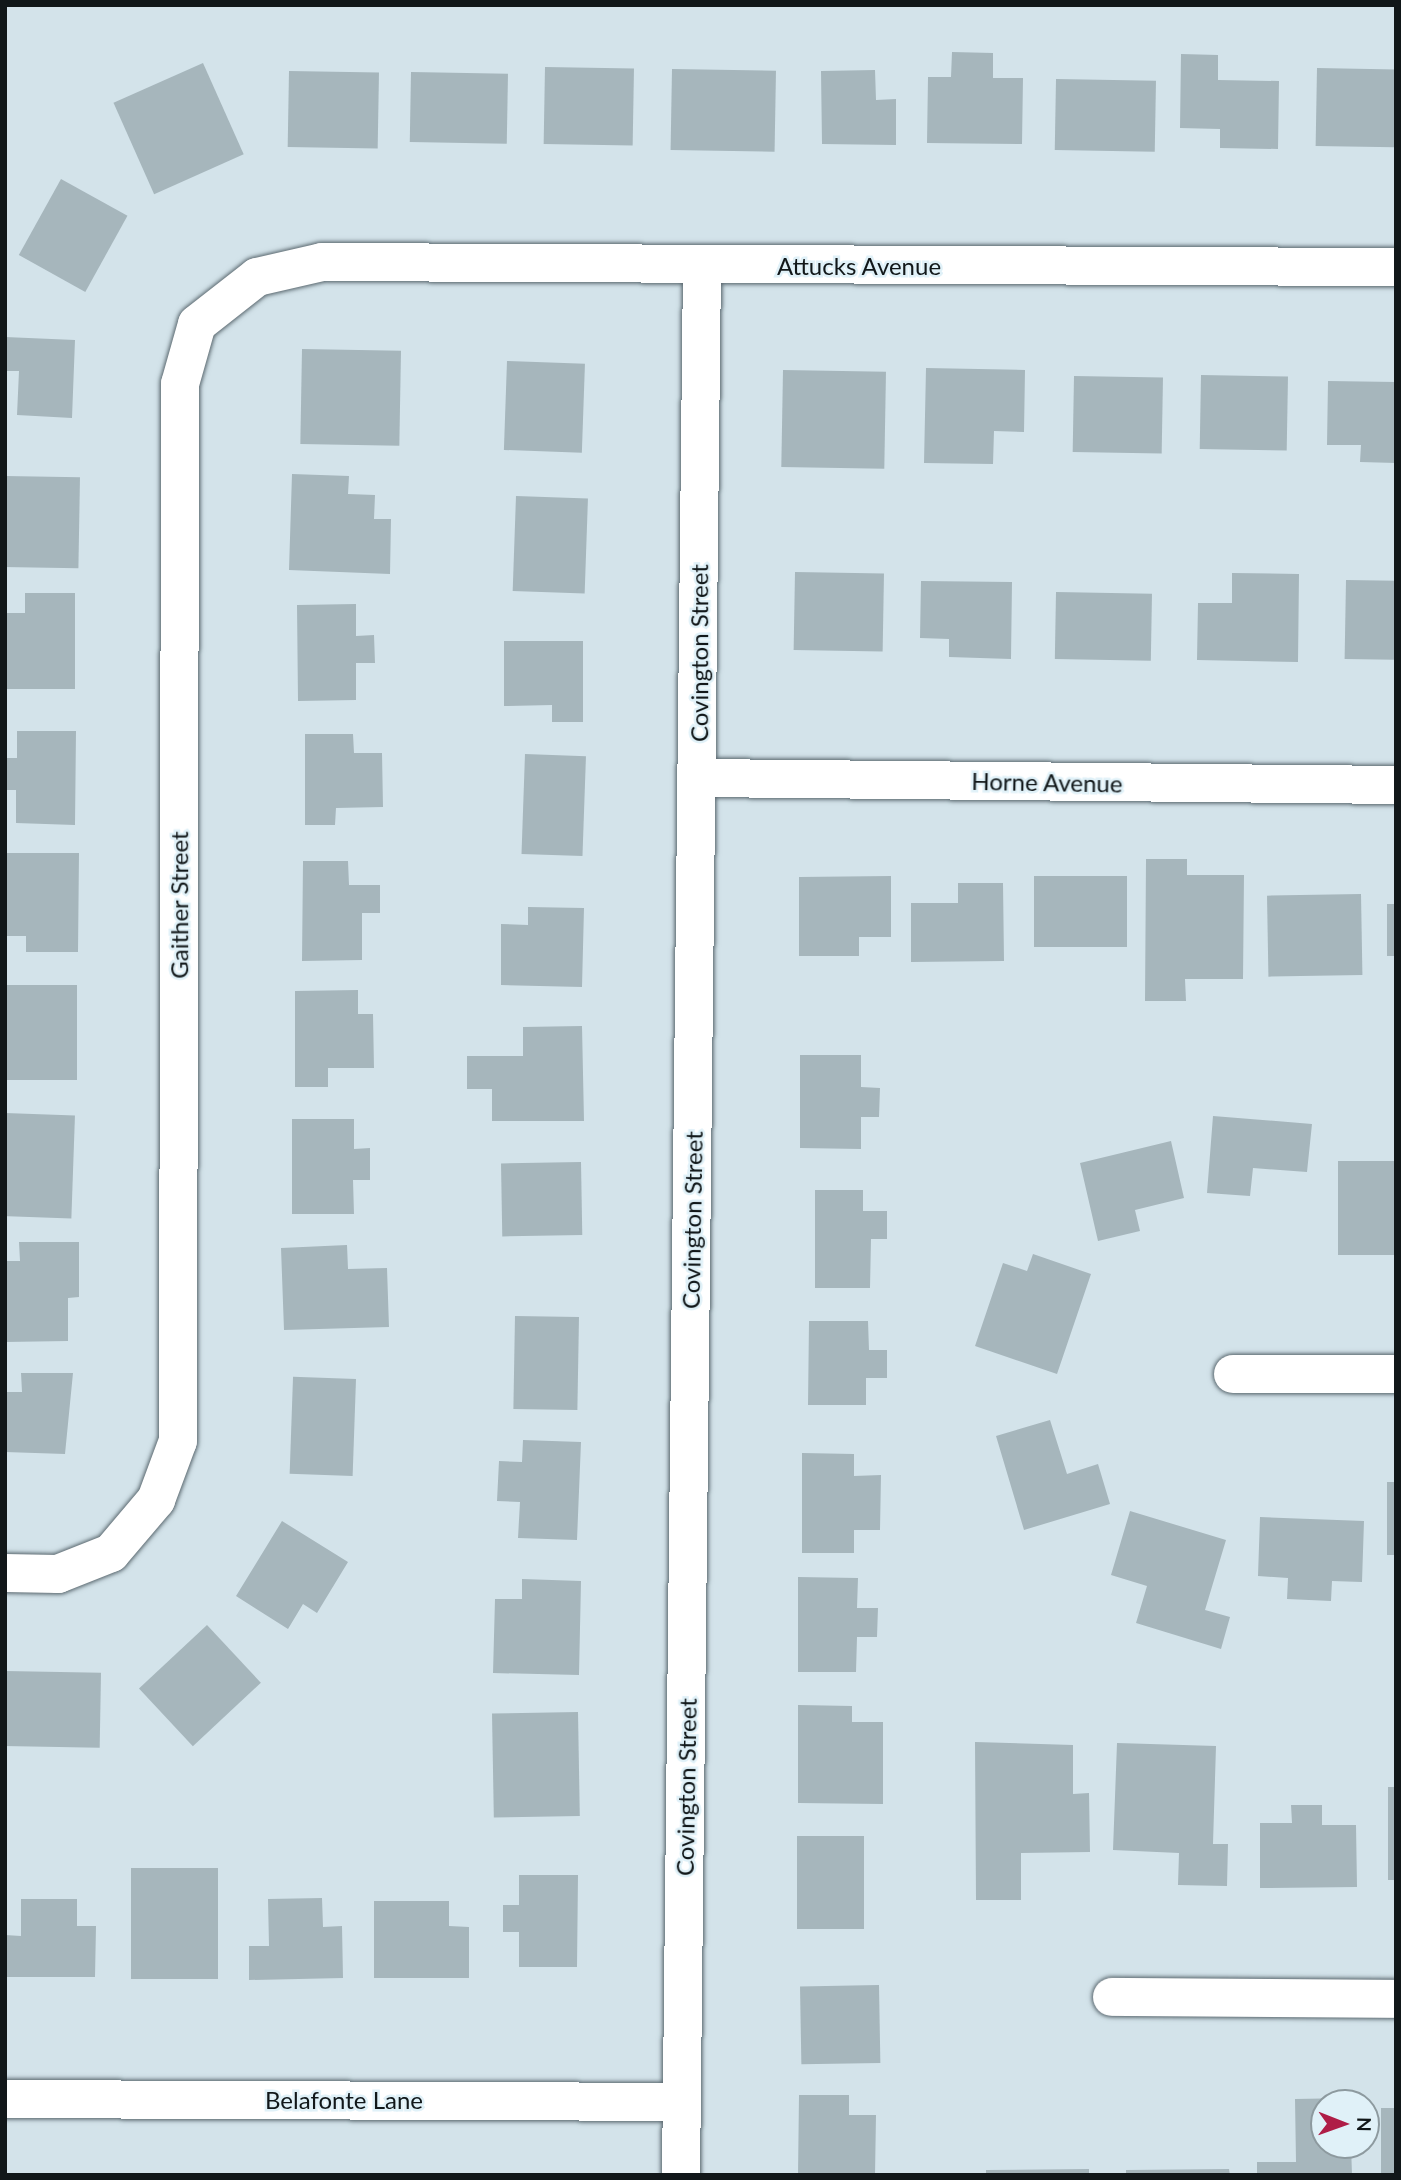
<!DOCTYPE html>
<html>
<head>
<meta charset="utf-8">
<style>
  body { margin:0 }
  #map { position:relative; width:1401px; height:2180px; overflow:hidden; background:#d3e3ea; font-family:Lato,sans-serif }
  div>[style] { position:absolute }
  .building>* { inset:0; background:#a6b6bc; transform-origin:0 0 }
  .roads { filter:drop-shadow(0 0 2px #5b6970) drop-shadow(0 0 2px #5b6970) }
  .minor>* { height:38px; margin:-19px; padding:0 19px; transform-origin:19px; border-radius:19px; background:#fff }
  span { translate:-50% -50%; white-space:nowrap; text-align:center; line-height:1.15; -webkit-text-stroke:5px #e0f1f8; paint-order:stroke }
  .street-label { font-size:24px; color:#111719 }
  .frame { position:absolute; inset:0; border:7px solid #111719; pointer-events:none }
  .north { position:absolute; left:1310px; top:2089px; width:70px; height:70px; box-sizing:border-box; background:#e0f1f8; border:2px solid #8d9a9f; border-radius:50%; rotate:91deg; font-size:19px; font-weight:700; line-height:28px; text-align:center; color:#111719 }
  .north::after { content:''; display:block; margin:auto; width:24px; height:32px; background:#af1d47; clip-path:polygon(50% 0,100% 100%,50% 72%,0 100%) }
</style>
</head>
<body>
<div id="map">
  <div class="building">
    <div style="clip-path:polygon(952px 52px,993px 53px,993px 78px,1023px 78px,1022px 144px,927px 143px,928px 77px,951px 77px)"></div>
    <div style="clip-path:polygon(1181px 54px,1218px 55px,1218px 80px,1279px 81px,1278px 149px,1220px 148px,1220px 129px,1180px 128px)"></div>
    <div style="left:203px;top:63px;width:100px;height:98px;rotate:66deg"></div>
    <div style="left:545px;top:67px;width:89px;height:77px;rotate:1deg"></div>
    <div style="left:1317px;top:68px;width:79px;height:78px;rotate:1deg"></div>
    <div style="left:672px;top:69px;width:104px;height:81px;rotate:1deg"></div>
    <div style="clip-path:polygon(875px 70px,876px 100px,896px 99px,896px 145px,822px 144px,821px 71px)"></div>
    <div style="left:289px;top:71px;width:90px;height:76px;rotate:1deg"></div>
    <div style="left:411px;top:72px;width:97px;height:70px;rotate:1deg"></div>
    <div style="left:1056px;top:79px;width:100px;height:71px;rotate:1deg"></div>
    <div style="left:61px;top:179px;width:76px;height:87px;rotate:29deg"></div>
    <div style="clip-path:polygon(5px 337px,75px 340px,72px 418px,17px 415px,19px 371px,5px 371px)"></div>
    <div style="left:302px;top:349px;width:99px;height:95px;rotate:1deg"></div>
    <div style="left:507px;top:361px;width:78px;height:89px;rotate:2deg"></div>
    <div style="clip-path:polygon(926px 368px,1025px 370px,1024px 432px,994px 431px,993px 464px,924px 463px)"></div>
    <div style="left:783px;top:370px;width:103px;height:97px;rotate:1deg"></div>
    <div style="left:1201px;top:375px;width:87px;height:74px;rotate:1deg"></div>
    <div style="left:1074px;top:376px;width:89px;height:76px;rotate:1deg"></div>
    <div style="clip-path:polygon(1328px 381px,1396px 382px,1396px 463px,1360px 462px,1361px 445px,1327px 445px)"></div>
    <div style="clip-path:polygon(292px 474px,349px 476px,348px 494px,375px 495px,374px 519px,391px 519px,390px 574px,289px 570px)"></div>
    <div style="left:5px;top:476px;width:75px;height:91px;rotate:1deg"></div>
    <div style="left:516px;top:496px;width:72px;height:95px;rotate:2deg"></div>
    <div style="left:795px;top:572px;width:89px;height:78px;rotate:1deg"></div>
    <div style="clip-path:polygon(1232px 573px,1299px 574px,1298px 662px,1197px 660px,1198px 603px,1232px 603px)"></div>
    <div style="left:1346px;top:580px;width:50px;height:79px;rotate:1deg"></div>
    <div style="clip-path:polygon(921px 581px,1012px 582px,1011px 659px,949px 657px,949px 639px,920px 638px)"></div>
    <div style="left:1056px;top:592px;width:96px;height:67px;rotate:1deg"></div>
    <div style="clip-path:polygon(25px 593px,75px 593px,75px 689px,5px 689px,5px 613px,25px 613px)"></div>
    <div style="clip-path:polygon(356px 604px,356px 636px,374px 635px,375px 663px,356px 663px,356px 700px,298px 701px,297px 605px)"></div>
    <div style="clip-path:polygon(504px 641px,583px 641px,583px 722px,552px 722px,552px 705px,504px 706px)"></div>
    <div style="clip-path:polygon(17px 731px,76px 731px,75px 825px,16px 823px,16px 790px,5px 790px,5px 758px,17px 758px)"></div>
    <div style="clip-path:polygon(305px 734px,353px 734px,354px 753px,382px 753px,383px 807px,336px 808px,335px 825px,305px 825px)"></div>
    <div style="left:525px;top:754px;width:61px;height:100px;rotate:2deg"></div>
    <div style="clip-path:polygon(5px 853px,79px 853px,78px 952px,26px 952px,26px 936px,5px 936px)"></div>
    <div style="clip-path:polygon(1146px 859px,1187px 859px,1187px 875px,1244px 875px,1243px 979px,1185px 979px,1186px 1001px,1145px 1001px)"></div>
    <div style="clip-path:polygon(303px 861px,348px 861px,349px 885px,380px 885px,380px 913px,362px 913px,362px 960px,302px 961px)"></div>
    <div style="clip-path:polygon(891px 876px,891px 937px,859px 937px,859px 956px,799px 956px,799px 877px)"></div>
    <div style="left:1034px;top:876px;width:93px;height:71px"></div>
    <div style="clip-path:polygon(958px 883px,1003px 883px,1004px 961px,911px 962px,911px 903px,958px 903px)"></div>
    <div style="left:1361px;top:894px;width:81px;height:94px;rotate:89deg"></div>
    <div style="left:1387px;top:904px;width:9px;height:52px"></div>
    <div style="clip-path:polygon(528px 907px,584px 908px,582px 987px,501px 985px,501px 924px,528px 925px)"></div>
    <div style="left:5px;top:985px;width:72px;height:95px"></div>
    <div style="clip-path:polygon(358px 990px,358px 1014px,373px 1014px,374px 1068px,328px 1068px,328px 1087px,295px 1087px,295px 991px)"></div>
    <div style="clip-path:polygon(582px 1026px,584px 1121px,492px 1121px,492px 1089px,467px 1089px,467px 1056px,523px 1056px,523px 1027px)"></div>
    <div style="clip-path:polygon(800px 1055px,861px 1055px,861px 1087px,880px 1088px,879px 1117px,861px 1117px,861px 1149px,800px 1148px)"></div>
    <div style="left:5px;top:1113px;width:70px;height:103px;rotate:2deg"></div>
    <div style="clip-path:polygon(1213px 1116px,1312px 1124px,1307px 1172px,1253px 1168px,1250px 1196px,1207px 1193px)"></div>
    <div style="clip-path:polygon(292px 1119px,354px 1119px,354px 1149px,370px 1148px,370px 1180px,353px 1180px,354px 1214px,292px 1214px)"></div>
    <div style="clip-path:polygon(1171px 1141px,1184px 1198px,1135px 1210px,1140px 1231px,1098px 1241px,1080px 1163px)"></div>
    <div style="left:1396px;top:1161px;width:94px;height:58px;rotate:90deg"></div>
    <div style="left:581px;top:1162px;width:73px;height:80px;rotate:89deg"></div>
    <div style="clip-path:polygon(815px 1190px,863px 1190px,863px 1211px,887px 1211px,887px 1239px,871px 1239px,870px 1288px,815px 1288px)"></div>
    <div style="clip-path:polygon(19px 1242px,79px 1242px,79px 1297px,68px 1298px,68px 1341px,5px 1342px,5px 1261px,20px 1261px)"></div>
    <div style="clip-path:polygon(347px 1245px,348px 1269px,387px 1268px,389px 1327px,284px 1330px,281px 1248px)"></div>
    <div style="clip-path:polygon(1033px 1254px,1091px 1274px,1057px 1374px,975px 1346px,1003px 1263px,1027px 1271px)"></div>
    <div style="left:515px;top:1316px;width:64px;height:93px;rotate:1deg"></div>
    <div style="clip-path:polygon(809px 1321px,868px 1321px,869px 1350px,887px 1350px,887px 1378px,866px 1378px,866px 1405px,808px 1405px)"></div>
    <div style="clip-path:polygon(21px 1373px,73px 1373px,65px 1454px,5px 1452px,5px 1392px,22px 1392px)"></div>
    <div style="left:356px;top:1379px;width:97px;height:63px;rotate:92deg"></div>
    <div style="clip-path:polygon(1050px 1420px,1067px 1474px,1098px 1464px,1110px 1504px,1024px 1530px,996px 1436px)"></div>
    <div style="clip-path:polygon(523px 1440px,581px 1442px,577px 1540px,518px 1538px,520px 1502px,497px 1501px,499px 1461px,522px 1462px)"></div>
    <div style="clip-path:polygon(802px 1453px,854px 1454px,854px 1476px,881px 1475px,880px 1530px,854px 1530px,854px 1553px,802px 1553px)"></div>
    <div style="left:1387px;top:1482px;width:9px;height:73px"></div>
    <div style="clip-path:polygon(1130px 1511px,1226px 1540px,1205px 1610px,1230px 1617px,1221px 1649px,1136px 1623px,1147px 1586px,1111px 1575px)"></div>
    <div style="clip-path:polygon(1260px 1517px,1364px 1521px,1362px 1582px,1332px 1581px,1331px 1601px,1287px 1599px,1288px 1578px,1258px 1576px)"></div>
    <div style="clip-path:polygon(282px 1521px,348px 1562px,317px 1613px,303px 1604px,288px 1629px,236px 1596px)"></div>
    <div style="clip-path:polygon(798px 1577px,858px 1578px,857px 1608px,878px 1608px,877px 1637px,857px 1637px,856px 1672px,798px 1672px)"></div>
    <div style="clip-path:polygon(522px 1579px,581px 1581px,579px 1675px,493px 1673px,495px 1599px,522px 1599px)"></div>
    <div style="left:207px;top:1625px;width:79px;height:93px;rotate:47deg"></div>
    <div style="left:5px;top:1671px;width:96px;height:75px;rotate:1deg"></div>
    <div style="clip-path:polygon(798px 1705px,852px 1706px,852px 1722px,883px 1722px,883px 1804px,798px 1803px)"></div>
    <div style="left:578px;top:1712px;width:104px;height:86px;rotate:89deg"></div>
    <div style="clip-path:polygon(975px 1742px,1073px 1745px,1073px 1794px,1089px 1793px,1090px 1852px,1021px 1853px,1021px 1900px,976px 1900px)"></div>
    <div style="clip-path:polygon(1117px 1743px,1216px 1746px,1213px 1844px,1228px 1844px,1227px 1886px,1178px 1885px,1179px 1853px,1113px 1850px)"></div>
    <div style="left:1388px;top:1787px;width:8px;height:93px"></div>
    <div style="clip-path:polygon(1291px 1805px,1322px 1805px,1322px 1825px,1356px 1825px,1357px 1887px,1260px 1888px,1260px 1823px,1292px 1823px)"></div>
    <div style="left:797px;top:1836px;width:67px;height:93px"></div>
    <div style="left:218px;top:1868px;width:111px;height:87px;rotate:90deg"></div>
    <div style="clip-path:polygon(519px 1875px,578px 1875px,577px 1967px,519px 1967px,519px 1932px,503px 1932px,503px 1905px,519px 1905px)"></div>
    <div style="clip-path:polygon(322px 1898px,323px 1927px,342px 1926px,343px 1978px,249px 1980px,249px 1946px,269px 1946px,268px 1899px)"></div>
    <div style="clip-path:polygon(21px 1899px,77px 1899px,77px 1926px,96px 1926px,95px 1977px,5px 1977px,5px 1935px,21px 1936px)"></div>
    <div style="clip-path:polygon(374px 1901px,449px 1901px,449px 1926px,469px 1927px,469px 1978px,374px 1978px)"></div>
    <div style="left:879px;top:1985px;width:78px;height:79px;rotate:89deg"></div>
    <div style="clip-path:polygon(799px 2095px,849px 2095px,849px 2115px,876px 2115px,875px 2175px,798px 2175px)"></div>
    <div style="clip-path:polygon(1350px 2098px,1350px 2103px,1324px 2103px,1324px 2145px,1351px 2145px,1352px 2175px,1257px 2175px,1257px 2162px,1296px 2162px,1295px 2099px)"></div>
    <div style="left:1381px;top:2108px;width:15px;height:67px"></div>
    <div style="clip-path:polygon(1089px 2169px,1089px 2175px,986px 2175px,986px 2170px)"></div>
    <div style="clip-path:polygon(1229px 2169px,1230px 2175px,1126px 2175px,1126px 2170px)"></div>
  </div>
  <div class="roads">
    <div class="minor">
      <div style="left:698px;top:778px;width:698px;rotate:0.57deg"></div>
      <div style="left:1233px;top:1374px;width:163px"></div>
      <div style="left:5px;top:1573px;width:53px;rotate:1.1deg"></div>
      <div style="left:58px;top:1574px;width:57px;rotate:-21.6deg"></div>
      <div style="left:111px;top:1553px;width:70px;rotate:-49.7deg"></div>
      <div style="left:156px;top:1500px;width:63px;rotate:-69.6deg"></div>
      <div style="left:178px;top:1441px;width:1057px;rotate:-89.89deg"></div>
      <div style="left:180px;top:384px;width:62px;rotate:-74.2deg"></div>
      <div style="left:197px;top:324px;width:76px;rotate:-38.1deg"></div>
      <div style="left:257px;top:277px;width:67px;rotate:-13deg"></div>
      <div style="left:322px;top:262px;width:1074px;rotate:0.27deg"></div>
      <div style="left:1112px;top:1997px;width:284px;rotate:0.4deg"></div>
      <div style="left:5px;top:2099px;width:677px;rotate:0.25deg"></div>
      <div style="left:681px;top:2175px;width:1910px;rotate:-89.37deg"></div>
    </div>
  </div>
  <div class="street-label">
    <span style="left:859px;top:266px">Attucks Avenue</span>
    <span style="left:699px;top:653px;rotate:-90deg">Covington Street</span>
    <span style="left:1047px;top:782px;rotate:1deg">Horne Avenue</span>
    <span style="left:179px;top:905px;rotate:-90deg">Gaither Street</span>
    <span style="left:692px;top:1220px;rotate:-89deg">Covington Street</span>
    <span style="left:686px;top:1787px;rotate:-89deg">Covington Street</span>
    <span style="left:344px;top:2100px">Belafonte Lane</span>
  </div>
  <div class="frame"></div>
  <div class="north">N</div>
</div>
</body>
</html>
